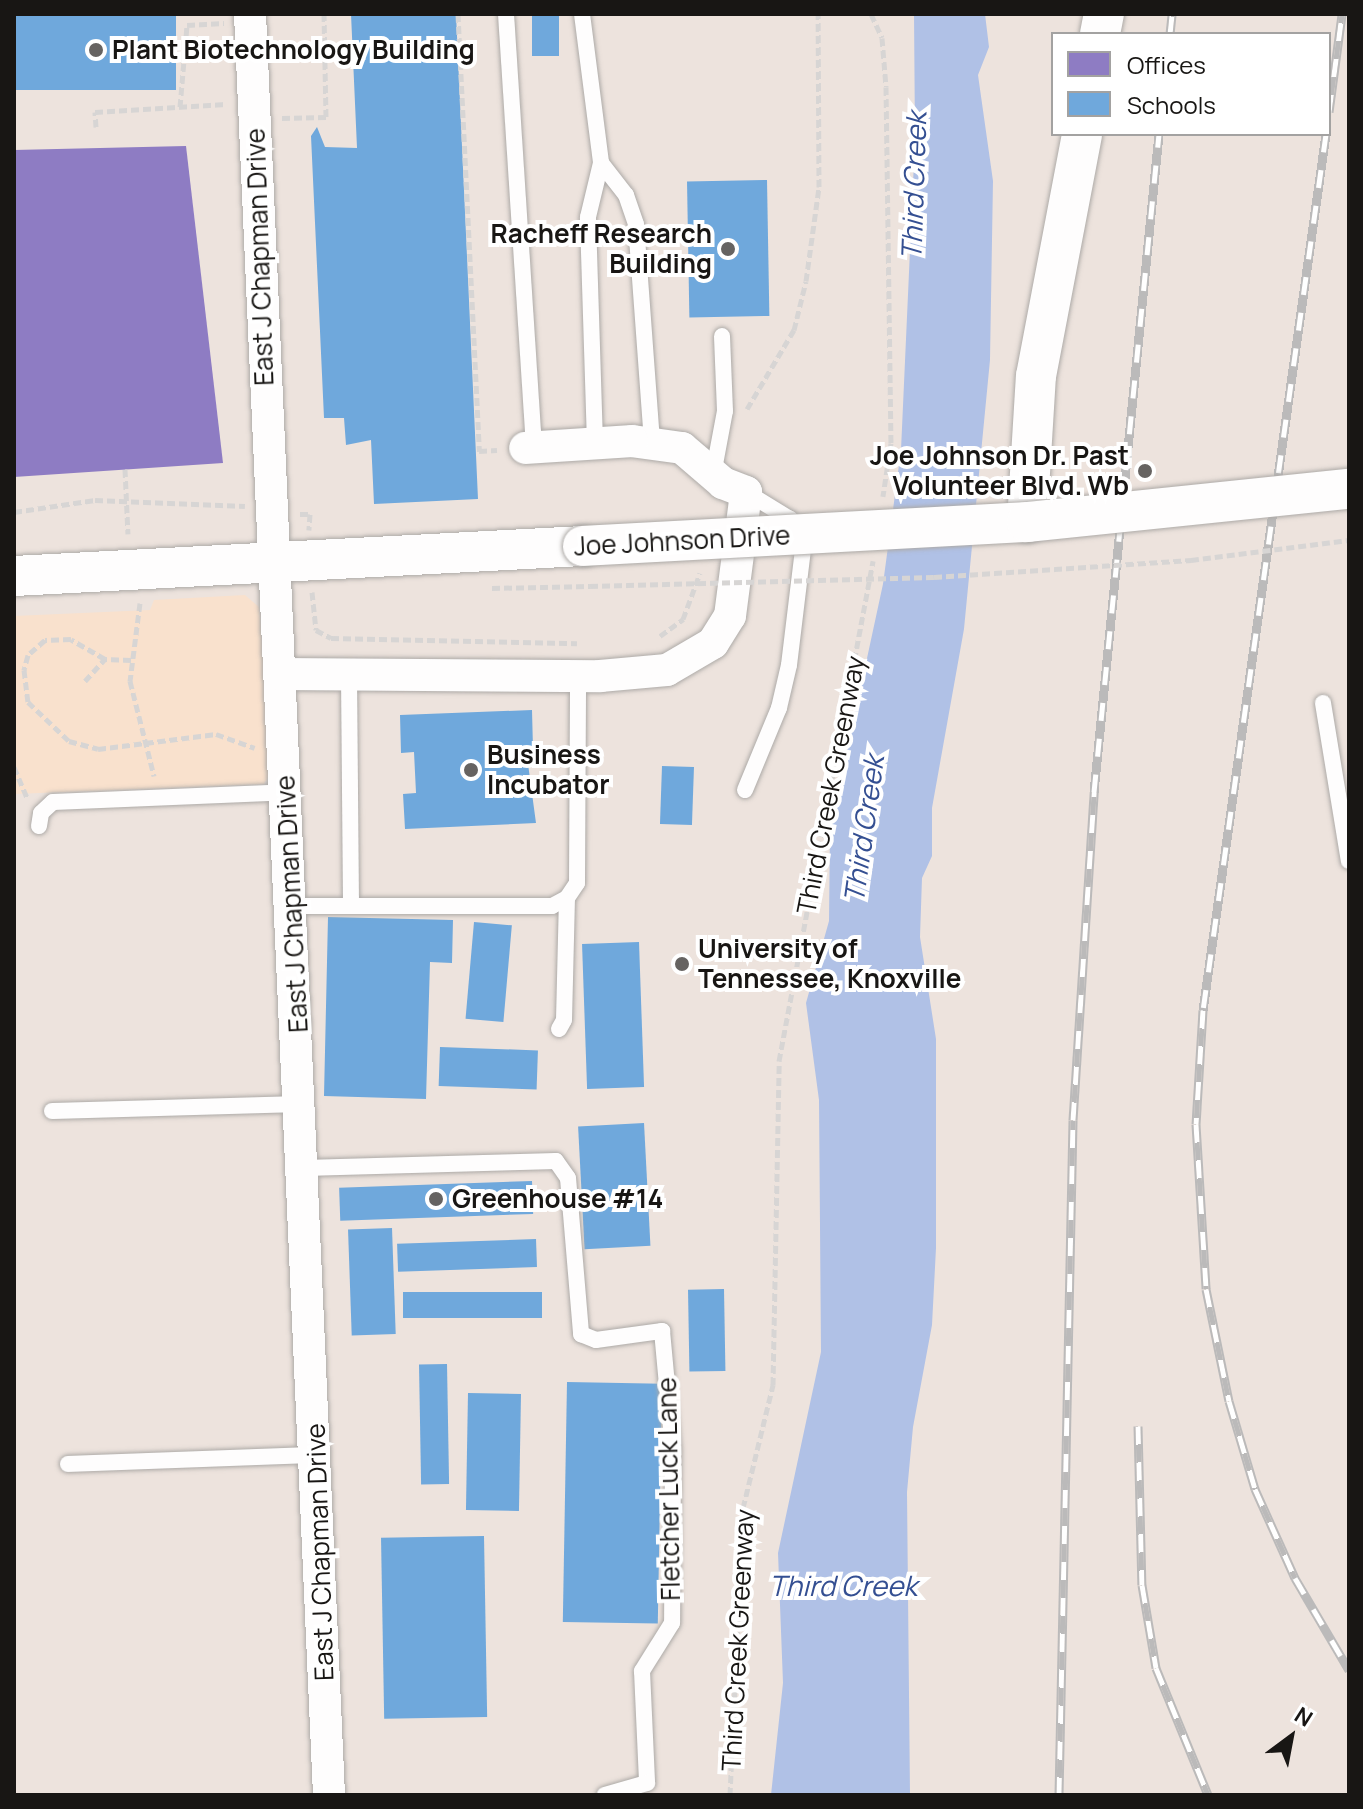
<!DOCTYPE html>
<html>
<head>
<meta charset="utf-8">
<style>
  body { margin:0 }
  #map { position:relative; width:1363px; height:1809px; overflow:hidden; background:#f7f3f0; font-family:Manrope,sans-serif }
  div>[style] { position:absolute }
  .built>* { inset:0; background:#ede3dd }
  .green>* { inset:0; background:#f9e1cd }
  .water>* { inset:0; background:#b0c1e6 }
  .offices>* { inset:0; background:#8e7cc3 }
  .schools>* { inset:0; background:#6fa8dc; transform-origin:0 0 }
  .path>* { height:5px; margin-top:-2.5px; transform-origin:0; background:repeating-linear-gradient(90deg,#d7d5d4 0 8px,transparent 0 12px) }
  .roads { filter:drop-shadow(0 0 2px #adaaa7) drop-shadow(0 0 2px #adaaa7) }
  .service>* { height:16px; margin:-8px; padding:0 8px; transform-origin:8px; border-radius:8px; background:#fefdfd }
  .minor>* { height:32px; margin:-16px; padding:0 16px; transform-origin:16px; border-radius:16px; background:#fefdfd }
  .tertiary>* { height:40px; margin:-20px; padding:0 20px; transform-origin:20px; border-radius:20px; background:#fefdfd }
  .rail>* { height:9px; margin-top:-4.5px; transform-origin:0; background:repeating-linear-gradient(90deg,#fff 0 18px,#bbbaba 0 36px); box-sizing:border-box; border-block:2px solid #bbbaba }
  .path-bridge>* { height:5px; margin-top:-2.5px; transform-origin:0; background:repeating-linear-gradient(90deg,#d7d5d4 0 8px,transparent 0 12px) }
  .bridges { filter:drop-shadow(0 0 2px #adaaa7) drop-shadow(0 0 2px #adaaa7) }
  .tertiary-bridge>* { height:40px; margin:-20px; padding:0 20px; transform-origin:20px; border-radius:20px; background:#fefdfd }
  .dots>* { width:22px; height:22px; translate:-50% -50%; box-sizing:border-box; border:4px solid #fff; border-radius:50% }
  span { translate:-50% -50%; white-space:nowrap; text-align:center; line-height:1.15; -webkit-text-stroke:8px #fff; paint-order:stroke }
  .poi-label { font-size:26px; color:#181614; font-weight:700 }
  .left { translate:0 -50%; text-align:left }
  .right { translate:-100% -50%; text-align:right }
  .street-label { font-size:26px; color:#181614 }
  .water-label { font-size:28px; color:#344f92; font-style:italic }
  .frame { position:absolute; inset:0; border:16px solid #181614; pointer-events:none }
  .legend { position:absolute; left:1051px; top:32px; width:280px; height:104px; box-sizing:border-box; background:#fff; border:2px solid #a3a2a1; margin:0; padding:10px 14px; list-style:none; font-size:24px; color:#181614 }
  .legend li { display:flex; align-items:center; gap:16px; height:40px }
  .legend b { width:40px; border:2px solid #a3a2a1 }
  .north { position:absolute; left:1251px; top:1697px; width:80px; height:80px; -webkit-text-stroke:6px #fff; paint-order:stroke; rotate:32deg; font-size:22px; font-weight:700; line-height:32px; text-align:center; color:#181614 }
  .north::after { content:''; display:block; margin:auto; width:28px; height:36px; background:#181614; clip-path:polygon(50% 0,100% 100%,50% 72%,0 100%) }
</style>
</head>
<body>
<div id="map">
  <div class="built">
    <div style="clip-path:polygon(evenodd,14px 14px,1349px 14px,1349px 1795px,14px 1795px,14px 14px,1053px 34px,1329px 34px,1329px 134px,1053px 134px,1053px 34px)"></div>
  </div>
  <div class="green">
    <div style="clip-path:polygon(245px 595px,259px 607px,272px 770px,264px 784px,15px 794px,14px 827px,14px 616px,150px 610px,154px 600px)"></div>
  </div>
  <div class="water">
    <div style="clip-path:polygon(914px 14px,985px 14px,989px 47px,978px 75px,993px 181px,990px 360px,964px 629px,932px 808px,932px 856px,922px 878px,920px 937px,936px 1039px,936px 1248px,932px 1325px,913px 1427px,907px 1492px,910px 1795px,771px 1795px,783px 1683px,778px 1553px,821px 1352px,819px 1100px,806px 1003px,829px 921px,830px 830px,883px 584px,901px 450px,915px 139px)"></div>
  </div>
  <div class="offices">
    <div style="clip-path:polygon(186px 146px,223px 463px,14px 477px,14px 150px)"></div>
  </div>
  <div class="schools">
    <div style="left:14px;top:14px;width:162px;height:76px"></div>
    <div style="clip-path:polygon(351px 14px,456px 14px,478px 499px,374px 504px,371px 440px,346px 445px,344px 418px,324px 418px,311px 136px,317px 127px,325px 147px,357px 148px)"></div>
    <div style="left:532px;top:14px;width:27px;height:42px"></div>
    <div style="left:767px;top:180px;width:136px;height:80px;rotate:89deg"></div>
    <div style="clip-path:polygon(532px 710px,533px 749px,526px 749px,536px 823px,405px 829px,403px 794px,416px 793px,414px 752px,401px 753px,400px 715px)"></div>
    <div style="left:662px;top:766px;width:32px;height:58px;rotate:2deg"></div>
    <div style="clip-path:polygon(328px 917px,453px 920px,452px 963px,430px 962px,426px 1099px,324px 1096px)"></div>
    <div style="left:474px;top:922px;width:38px;height:97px;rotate:5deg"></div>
    <div style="left:639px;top:942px;width:145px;height:57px;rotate:88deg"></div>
    <div style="left:440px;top:1047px;width:98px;height:39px;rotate:2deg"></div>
    <div style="left:644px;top:1123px;width:123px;height:66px;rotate:87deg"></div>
    <div style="left:532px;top:1181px;width:33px;height:193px;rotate:88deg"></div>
    <div style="left:392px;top:1228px;width:106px;height:44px;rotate:88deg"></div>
    <div style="left:536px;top:1239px;width:28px;height:139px;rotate:88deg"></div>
    <div style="left:724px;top:1289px;width:82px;height:36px;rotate:89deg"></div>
    <div style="left:542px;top:1292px;width:26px;height:139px;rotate:90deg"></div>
    <div style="left:447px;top:1364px;width:120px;height:28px;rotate:89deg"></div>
    <div style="left:567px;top:1382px;width:95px;height:240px;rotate:1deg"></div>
    <div style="left:468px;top:1393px;width:53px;height:117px;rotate:1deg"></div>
    <div style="left:484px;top:1536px;width:181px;height:103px;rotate:89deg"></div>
  </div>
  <div class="path">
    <div style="left:458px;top:14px;width:438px;rotate:87.2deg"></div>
    <div style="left:479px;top:451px;width:18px;rotate:-3deg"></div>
    <div style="left:871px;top:14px;width:26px;rotate:65deg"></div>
    <div style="left:882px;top:38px;width:49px;rotate:85.3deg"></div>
    <div style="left:886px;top:87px;width:356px;rotate:89.2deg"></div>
    <div style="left:891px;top:443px;width:54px;rotate:98.6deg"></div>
    <div style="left:180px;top:107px;width:82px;rotate:-85.1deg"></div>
    <div style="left:187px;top:25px;width:37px;rotate:-3deg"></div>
    <div style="left:282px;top:118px;width:44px;rotate:-1.3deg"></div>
    <div style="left:326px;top:117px;width:103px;rotate:-91.1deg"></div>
    <div style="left:96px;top:127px;width:15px;rotate:-94deg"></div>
    <div style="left:95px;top:112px;width:131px;rotate:-3.5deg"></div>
    <div style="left:747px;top:409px;width:92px;rotate:-59.3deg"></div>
    <div style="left:794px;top:330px;width:50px;rotate:-76.2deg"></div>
    <div style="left:806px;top:281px;width:95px;rotate:-82.1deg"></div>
    <div style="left:819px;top:187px;width:173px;rotate:-90.3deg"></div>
    <div style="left:125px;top:469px;width:65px;rotate:87.4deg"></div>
    <div style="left:14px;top:512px;width:82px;rotate:-8.4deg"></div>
    <div style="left:95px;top:500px;width:150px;rotate:2.3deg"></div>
    <div style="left:300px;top:514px;width:10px"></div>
    <div style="left:310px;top:514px;width:16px;rotate:94deg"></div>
    <div style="left:492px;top:588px;width:98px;rotate:-1.2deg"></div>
    <div style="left:312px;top:592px;width:38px;rotate:84deg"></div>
    <div style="left:316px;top:630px;width:17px;rotate:28deg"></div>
    <div style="left:331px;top:638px;width:246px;rotate:1.2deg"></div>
    <div style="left:140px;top:603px;width:79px;rotate:97.3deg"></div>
    <div style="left:130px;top:681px;width:98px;rotate:75.8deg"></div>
    <div style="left:660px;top:636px;width:29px;rotate:-36deg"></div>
    <div style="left:683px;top:619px;width:49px;rotate:-69.7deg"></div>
    <div style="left:131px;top:660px;width:26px;rotate:-178deg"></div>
    <div style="left:105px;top:659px;width:39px;rotate:-150deg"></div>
    <div style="left:71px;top:639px;width:26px;rotate:178deg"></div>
    <div style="left:45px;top:640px;width:23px;rotate:139deg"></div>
    <div style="left:28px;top:655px;width:16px;rotate:105deg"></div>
    <div style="left:24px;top:670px;width:32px;rotate:83deg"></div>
    <div style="left:28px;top:702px;width:57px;rotate:43.6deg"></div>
    <div style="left:69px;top:741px;width:30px;rotate:15deg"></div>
    <div style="left:98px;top:749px;width:119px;rotate:-7.2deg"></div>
    <div style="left:216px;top:734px;width:41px;rotate:19.7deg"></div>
    <div style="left:85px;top:681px;width:30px;rotate:-48deg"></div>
    <div style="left:14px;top:767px;width:34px;rotate:67deg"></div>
    <div style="left:730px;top:1795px;width:287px;rotate:-87.4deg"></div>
    <div style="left:743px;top:1508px;width:127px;rotate:-76.3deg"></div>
    <div style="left:773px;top:1385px;width:324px;rotate:-88.9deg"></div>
    <div style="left:779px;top:1061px;width:509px;rotate:-79.35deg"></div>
  </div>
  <div class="roads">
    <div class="service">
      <div style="left:506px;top:14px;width:434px;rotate:86.3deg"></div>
      <div style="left:582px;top:14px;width:150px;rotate:82.7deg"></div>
      <div style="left:601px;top:163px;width:41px;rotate:52deg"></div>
      <div style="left:626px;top:195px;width:31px;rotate:71deg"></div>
      <div style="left:636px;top:224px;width:221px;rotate:85.8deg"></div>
      <div style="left:595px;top:443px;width:226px;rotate:-91.8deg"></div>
      <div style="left:588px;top:217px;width:56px;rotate:-76.5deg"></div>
      <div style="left:713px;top:475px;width:65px;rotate:-79.4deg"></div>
      <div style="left:725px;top:411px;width:75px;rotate:-92.3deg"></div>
      <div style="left:349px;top:675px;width:231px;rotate:89.5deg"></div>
      <div style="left:1323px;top:703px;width:160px;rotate:80.7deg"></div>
      <div style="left:745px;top:790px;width:89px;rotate:-67.5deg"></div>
      <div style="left:779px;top:708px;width:44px;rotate:-76.9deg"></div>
      <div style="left:789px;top:665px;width:117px;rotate:-83.1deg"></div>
      <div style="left:803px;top:549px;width:33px;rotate:-113deg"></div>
      <div style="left:790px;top:519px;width:52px;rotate:-148.5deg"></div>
      <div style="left:39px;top:826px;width:13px;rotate:-81deg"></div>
      <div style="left:41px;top:813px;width:16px;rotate:-43deg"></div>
      <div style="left:53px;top:802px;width:234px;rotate:-2.4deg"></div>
      <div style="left:291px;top:906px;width:261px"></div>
      <div style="left:552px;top:906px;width:17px;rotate:-28deg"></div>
      <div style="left:567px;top:898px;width:18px;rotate:-56deg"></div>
      <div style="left:577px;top:883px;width:207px;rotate:-89.7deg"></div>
      <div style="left:559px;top:1029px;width:10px;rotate:-61deg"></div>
      <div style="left:564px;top:1020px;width:122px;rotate:-88.6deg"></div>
      <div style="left:52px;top:1111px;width:249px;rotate:-1.6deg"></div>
      <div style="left:304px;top:1168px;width:252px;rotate:-1.6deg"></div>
      <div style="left:556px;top:1161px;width:21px;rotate:55deg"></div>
      <div style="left:568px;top:1178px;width:157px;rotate:85.2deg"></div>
      <div style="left:581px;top:1334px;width:16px;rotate:22deg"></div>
      <div style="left:596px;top:1340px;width:67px;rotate:-7.8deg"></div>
      <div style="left:662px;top:1331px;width:119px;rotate:84.7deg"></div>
      <div style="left:673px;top:1449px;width:174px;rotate:90.3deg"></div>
      <div style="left:672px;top:1623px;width:57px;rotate:122deg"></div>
      <div style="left:642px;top:1671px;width:112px;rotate:87.4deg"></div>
      <div style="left:647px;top:1783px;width:44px;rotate:164.1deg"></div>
      <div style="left:68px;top:1464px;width:249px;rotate:-2.1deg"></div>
    </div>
    <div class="minor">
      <div style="left:250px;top:14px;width:1783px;rotate:87.46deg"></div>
      <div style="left:280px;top:674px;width:320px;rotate:0.4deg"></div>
      <div style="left:600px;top:676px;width:67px;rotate:-5.1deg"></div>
      <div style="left:667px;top:670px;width:53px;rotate:-30.4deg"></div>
      <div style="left:713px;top:643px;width:32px;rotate:-58deg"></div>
      <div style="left:730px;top:616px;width:125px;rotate:-82.6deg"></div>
      <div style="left:746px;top:492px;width:25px;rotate:-159deg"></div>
      <div style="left:723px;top:483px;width:54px;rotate:-139.5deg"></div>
      <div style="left:682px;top:448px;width:50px;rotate:-172deg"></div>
      <div style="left:632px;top:441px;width:107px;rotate:176.3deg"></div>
    </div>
    <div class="tertiary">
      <div style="left:1100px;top:34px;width:20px;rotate:-79deg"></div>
      <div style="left:1027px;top:522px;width:146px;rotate:-86.5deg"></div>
      <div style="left:1036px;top:376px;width:246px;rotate:-79.2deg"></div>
      <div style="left:14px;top:576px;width:570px;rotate:-3.02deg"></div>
    </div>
  </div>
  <div class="rail">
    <div style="left:1170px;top:34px;width:20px;rotate:-84deg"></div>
    <div style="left:1329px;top:112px;width:99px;rotate:-82.4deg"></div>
    <div style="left:1326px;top:134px;width:885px;rotate:97.99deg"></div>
    <div style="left:1203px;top:1010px;width:114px;rotate:93.5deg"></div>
    <div style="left:1196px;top:1124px;width:165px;rotate:86.5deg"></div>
    <div style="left:1206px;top:1289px;width:114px;rotate:78.4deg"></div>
    <div style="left:1229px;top:1401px;width:92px;rotate:73.5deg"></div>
    <div style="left:1255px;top:1489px;width:98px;rotate:65.8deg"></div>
    <div style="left:1295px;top:1578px;width:107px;rotate:59.6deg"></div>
    <div style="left:1138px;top:1426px;width:159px;rotate:88.6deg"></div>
    <div style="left:1142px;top:1585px;width:84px;rotate:80.4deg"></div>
    <div style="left:1156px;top:1668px;width:137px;rotate:67.7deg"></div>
    <div style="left:1059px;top:1795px;width:675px;rotate:-88.81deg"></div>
    <div style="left:1073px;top:1120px;width:329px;rotate:-86.3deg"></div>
    <div style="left:1094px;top:792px;width:661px;rotate:-84.36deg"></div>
  </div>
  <div class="path-bridge">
    <div style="left:590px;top:586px;width:344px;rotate:-1.5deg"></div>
    <div style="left:934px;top:577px;width:258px;rotate:-3.8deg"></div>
    <div style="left:1191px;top:560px;width:159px;rotate:-7.2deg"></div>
  </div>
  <div class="bridges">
    <div class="tertiary-bridge">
      <div style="left:583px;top:546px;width:445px;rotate:-3.1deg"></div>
      <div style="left:1027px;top:522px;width:324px;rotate:-5.9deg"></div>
    </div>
  </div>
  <div class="dots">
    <div style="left:96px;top:50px;background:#666361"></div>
    <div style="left:728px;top:249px;background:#666361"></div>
    <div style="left:1145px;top:471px;background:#666361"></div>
    <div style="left:471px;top:770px;background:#666361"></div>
    <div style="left:682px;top:964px;background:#666361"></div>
    <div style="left:436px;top:1199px;background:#666361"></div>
  </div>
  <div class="poi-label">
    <span class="left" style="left:112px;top:50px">Plant Biotechnology Building</span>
    <span class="right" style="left:712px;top:249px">Racheff Research<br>Building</span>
    <span class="right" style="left:1129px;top:471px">Joe Johnson Dr. Past<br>Volunteer Blvd. Wb</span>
    <span class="left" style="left:487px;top:770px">Business<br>Incubator</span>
    <span class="left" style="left:698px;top:964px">University of<br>Tennessee, Knoxville</span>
    <span class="left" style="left:452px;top:1199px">Greenhouse #14</span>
  </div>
  <div class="street-label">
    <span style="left:260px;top:257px;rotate:-92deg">East J Chapman Drive</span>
    <span style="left:682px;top:541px;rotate:-3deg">Joe Johnson Drive</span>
    <span style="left:831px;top:785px;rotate:-79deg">Third Creek Greenway</span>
    <span style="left:292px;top:904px;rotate:-93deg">East J Chapman Drive</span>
    <span style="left:669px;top:1489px;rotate:-91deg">Fletcher Luck Lane</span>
    <span style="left:320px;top:1552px;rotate:-92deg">East J Chapman Drive</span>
    <span style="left:738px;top:1640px;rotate:-87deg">Third Creek Greenway</span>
  </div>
  <div class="water-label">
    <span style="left:913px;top:186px;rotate:-88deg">Third Creek</span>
    <span style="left:863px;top:829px;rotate:-82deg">Third Creek</span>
    <span style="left:843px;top:1585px">Third Creek</span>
  </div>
  <div class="frame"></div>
  <ul class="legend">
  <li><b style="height:22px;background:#8e7cc3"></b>Offices</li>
  <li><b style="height:22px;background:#6fa8dc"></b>Schools</li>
  </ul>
  <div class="north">N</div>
</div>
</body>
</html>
